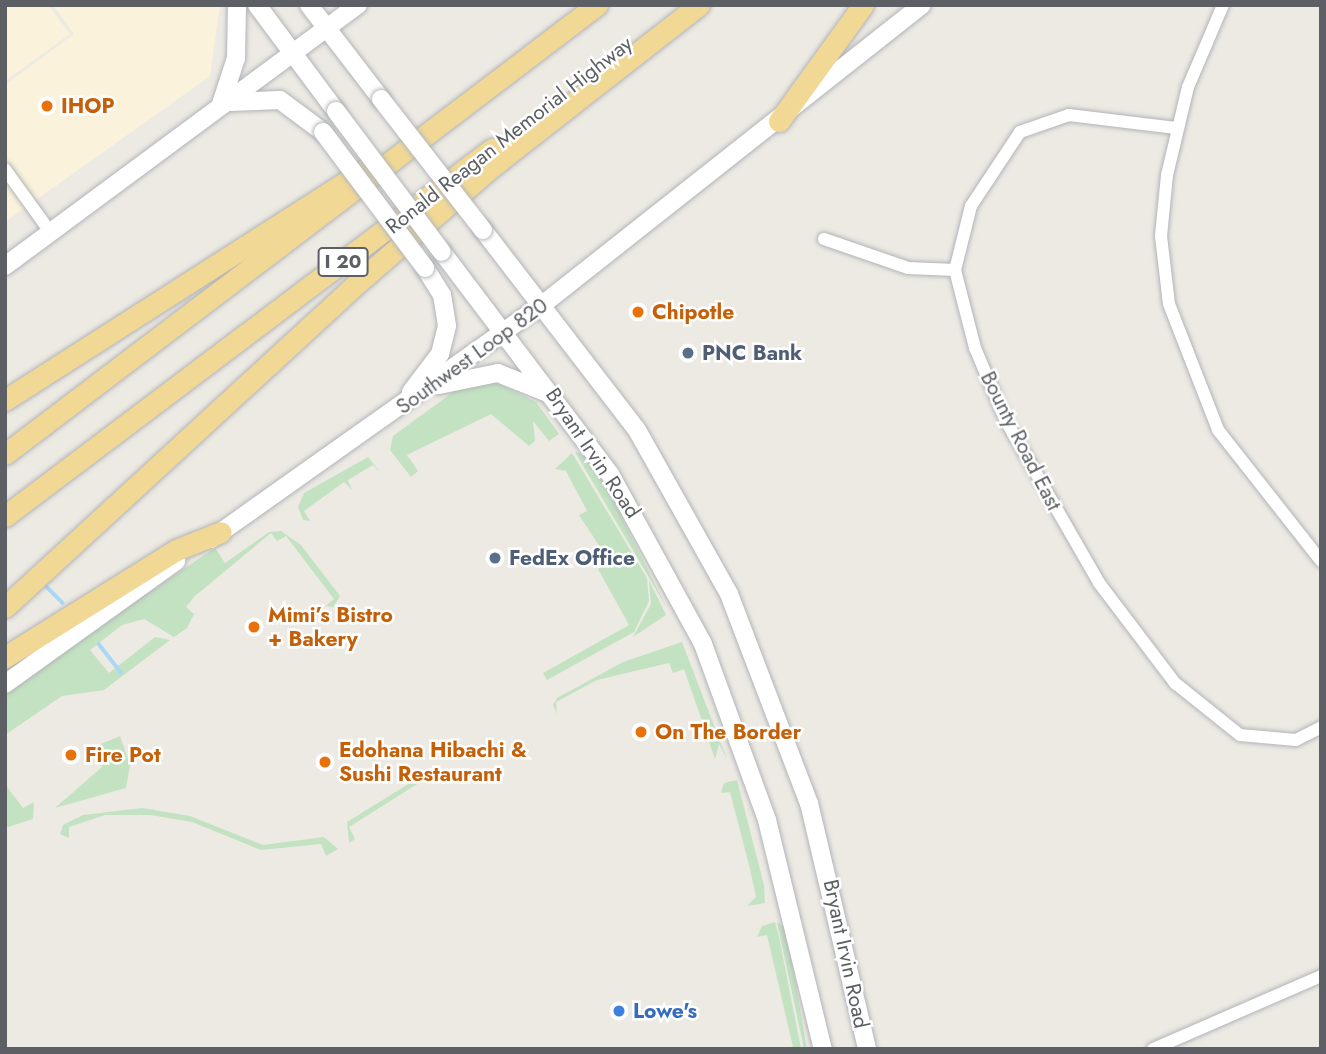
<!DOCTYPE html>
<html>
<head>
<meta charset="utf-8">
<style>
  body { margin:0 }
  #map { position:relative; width:1326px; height:1054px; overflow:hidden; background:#edeae4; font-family:Jost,sans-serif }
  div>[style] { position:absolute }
  .commercial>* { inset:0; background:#faf2db }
  .green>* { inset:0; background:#c3e2c2 }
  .stream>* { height:3.5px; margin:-1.75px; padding:0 1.75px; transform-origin:1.75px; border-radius:1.75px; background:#aad7f6 }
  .roads { filter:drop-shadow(0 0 2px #b1b4b7) drop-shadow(0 0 2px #b1b4b7) }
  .street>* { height:12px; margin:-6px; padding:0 6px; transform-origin:6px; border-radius:6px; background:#fff }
  .secondary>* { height:18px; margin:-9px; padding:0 9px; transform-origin:9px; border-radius:9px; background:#fff }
  .highway>* { height:21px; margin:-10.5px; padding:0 10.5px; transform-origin:10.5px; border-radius:10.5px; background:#f2d895 }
  .bridges { filter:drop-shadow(0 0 2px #b3b6ba) drop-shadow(0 0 2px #b3b6ba) }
  .secondary-bridge>* { height:18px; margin:-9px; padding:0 9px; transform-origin:9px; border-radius:9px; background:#fff }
  .dots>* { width:19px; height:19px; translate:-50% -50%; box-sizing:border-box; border:4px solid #fff; border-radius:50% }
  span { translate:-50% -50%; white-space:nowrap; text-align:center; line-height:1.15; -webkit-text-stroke:5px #fff; paint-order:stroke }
  .shield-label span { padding:2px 5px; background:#fff; border:2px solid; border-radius:5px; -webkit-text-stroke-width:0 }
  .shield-label { font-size:19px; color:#5c5f63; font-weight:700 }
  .food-label { font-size:21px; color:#c56008; font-weight:700 }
  .left { translate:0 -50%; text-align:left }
  .street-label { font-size:21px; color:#5c5f63 }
  .service-label { font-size:21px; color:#4e5e75; font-weight:700 }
  .shop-label { font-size:21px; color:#366cbe; font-weight:700 }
  .frame { position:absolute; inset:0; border:7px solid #5c5f63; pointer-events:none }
</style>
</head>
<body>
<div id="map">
  <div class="commercial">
    <div style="clip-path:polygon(5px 5px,48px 5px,70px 34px,5px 81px)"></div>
    <div style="clip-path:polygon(53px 5px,220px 5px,210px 76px,5px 222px,5px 85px,74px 34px)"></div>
  </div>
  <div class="green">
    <div style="clip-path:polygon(495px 382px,536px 402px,559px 434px,549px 441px,533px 421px,535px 441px,529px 446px,491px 414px,407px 455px,418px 471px,411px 477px,390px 450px,393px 436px,464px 384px)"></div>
    <div style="clip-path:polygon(575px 452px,585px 454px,604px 482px,667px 608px)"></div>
    <div style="clip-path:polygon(572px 453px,647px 578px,649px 601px,634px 632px,547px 680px,543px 673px,629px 625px,598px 569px,610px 562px,579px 515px,587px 511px,566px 471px,555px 469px)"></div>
    <div style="clip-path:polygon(368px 457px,380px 472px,373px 465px,348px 480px,352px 490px,344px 482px,304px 511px,310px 521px,303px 520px,298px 507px,304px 493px)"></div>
    <div style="clip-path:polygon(281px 531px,301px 545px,340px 596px,333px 607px,326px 606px,334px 599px,286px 536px,277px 541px,271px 533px,195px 596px,186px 607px,194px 614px,187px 628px,174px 637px,144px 619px,122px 625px,90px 650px,109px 673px,155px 637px,170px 640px,104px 690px,62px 696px,5px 735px,5px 694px,80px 638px,215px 548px,225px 563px,269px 532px)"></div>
    <div style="clip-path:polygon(649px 580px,666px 615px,633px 637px,651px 604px)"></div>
    <div style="clip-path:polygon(682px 642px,727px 759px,719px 744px,715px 759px,684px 669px,673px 673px,669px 663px,597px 680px,556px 702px,557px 714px,553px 705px,557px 698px,623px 662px)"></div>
    <div style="clip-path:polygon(120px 736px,130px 765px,126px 788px,55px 808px,102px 767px,96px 746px)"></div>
    <div style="clip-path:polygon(436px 767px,451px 776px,445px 779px,438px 771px,349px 827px,355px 839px,349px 843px,347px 822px)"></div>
    <div style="clip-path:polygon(737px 780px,764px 885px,765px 903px,747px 906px,756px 897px,750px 869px,730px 792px,721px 793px,724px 783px)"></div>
    <div style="clip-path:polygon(5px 784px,23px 808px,34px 802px,33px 819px,5px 828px)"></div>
    <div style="clip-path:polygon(142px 808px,190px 816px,263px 845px,324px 837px,338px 849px,326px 856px,321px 844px,261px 850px,192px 822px,151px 815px,105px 815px,69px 827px,69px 838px,60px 834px,63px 825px,83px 815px)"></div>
    <div style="clip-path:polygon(775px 922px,779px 937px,801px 1049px,789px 1049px,793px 1047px,767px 935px,757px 937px,762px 926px)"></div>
    <div style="clip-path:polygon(777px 922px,786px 928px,807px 1049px,804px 1049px)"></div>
  </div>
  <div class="stream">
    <div style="left:43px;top:583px;width:28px;rotate:45deg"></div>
    <div style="left:99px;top:644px;width:36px;rotate:52deg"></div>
  </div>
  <div class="roads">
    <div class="street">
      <div style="left:1223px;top:5px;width:89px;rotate:113.1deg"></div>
      <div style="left:1188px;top:87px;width:90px;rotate:103.4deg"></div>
      <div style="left:1167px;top:175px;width:61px;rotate:95.6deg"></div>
      <div style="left:1161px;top:236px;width:68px;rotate:83.3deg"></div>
      <div style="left:1169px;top:304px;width:135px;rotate:68.7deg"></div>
      <div style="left:1218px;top:430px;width:167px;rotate:51.8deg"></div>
      <div style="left:1176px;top:128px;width:108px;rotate:-173.1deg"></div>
      <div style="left:1069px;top:115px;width:52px;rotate:160.9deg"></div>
      <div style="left:1020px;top:132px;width:89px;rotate:123.5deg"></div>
      <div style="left:971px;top:206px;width:66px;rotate:104deg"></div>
      <div style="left:955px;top:270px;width:81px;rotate:75.6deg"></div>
      <div style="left:975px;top:348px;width:79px;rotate:67deg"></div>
      <div style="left:1006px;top:421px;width:187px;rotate:60.1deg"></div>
      <div style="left:1099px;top:583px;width:126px;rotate:52.8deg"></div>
      <div style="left:1175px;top:683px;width:83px;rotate:38.7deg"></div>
      <div style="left:1240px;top:735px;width:56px;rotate:5.1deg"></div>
      <div style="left:1296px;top:740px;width:28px;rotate:-27deg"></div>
      <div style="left:5px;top:169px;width:79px;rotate:54.3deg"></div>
      <div style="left:824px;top:239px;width:89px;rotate:19deg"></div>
      <div style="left:908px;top:268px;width:47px;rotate:2.4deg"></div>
      <div style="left:1153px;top:1049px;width:183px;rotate:-23.5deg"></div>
    </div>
    <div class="secondary">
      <div style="left:257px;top:5px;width:132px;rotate:53.3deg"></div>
      <div style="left:309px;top:5px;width:118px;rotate:52.5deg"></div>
      <div style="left:231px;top:102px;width:49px;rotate:-2.3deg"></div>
      <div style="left:280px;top:100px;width:54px;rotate:36.7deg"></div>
      <div style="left:221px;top:104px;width:48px;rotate:-71.9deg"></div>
      <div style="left:236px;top:58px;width:53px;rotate:-88.9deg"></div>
      <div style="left:483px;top:230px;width:252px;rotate:52.4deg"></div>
      <div style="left:637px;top:430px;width:188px;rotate:60.7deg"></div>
      <div style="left:729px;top:594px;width:224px;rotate:69.1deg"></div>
      <div style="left:809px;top:803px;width:253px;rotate:76.7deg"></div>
      <div style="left:442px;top:252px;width:278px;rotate:52.9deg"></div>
      <div style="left:610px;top:474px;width:194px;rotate:61.3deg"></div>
      <div style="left:703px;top:644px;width:187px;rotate:70deg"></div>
      <div style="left:767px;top:820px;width:236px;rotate:76.3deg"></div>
      <div style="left:5px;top:266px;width:439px;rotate:-36.5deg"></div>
      <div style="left:439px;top:385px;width:60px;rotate:-11.5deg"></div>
      <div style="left:498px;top:373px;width:54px;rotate:21.8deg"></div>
      <div style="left:411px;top:392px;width:48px;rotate:-52.7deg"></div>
      <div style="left:440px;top:354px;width:29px;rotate:-76deg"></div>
      <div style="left:447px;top:326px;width:31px;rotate:-99deg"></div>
      <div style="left:442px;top:295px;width:32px;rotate:-122deg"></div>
      <div style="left:211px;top:539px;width:405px;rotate:-35.3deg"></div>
      <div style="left:542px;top:305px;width:484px;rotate:-38.3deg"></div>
      <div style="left:5px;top:684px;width:211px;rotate:-35.7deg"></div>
    </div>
    <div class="highway">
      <div style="left:779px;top:121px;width:143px;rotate:-54.1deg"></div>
      <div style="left:5px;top:400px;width:436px;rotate:-32.6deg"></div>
      <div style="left:5px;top:454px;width:743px;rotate:-37.18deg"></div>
      <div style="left:5px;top:516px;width:610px;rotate:-37deg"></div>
      <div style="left:5px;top:607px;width:477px;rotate:-42.6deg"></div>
      <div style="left:356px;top:284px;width:182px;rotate:-40.8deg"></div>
      <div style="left:494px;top:165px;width:260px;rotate:-38deg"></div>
      <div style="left:5px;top:657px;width:202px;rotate:-32deg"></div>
      <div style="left:176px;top:550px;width:48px;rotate:-21.8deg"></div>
    </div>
  </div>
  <div class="bridges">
    <div class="secondary-bridge">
      <div style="left:381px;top:99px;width:166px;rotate:52.1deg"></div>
      <div style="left:336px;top:111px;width:176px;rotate:53.1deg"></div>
      <div style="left:323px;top:132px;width:170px;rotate:53.1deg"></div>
    </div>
  </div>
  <div class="dots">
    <div style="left:47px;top:106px;background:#e8710a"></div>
    <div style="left:638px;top:312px;background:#e8710a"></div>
    <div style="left:688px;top:353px;background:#5c6f8a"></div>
    <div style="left:495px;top:558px;background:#5c6f8a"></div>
    <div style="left:254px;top:627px;background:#e8710a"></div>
    <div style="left:641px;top:732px;background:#e8710a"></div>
    <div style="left:71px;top:755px;background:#e8710a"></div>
    <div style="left:325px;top:762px;background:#e8710a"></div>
    <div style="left:619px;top:1011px;background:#3f7fe0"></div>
  </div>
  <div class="shield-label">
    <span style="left:343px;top:262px">I 20</span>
  </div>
  <div class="food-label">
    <span class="left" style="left:61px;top:106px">IHOP</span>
    <span class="left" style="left:652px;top:312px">Chipotle</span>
    <span class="left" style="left:268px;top:627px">Mimi’s Bistro<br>+ Bakery</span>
    <span class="left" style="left:655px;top:732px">On The Border</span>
    <span class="left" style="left:339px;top:762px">Edohana Hibachi &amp;<br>Sushi Restaurant</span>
    <span class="left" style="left:85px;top:755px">Fire Pot</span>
  </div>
  <div class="street-label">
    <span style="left:509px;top:135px;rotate:-38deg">Ronald Reagan Memorial Highway</span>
    <span style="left:472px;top:356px;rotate:-36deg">Southwest Loop 820</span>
    <span style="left:1021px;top:441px;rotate:63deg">Bounty Road East</span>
    <span style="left:593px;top:453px;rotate:56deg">Bryant Irvin Road</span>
    <span style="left:846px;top:954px;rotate:78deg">Bryant Irvin Road</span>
  </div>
  <div class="service-label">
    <span class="left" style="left:702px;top:353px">PNC Bank</span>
    <span class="left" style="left:509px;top:558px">FedEx Office</span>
  </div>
  <div class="shop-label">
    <span class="left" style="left:633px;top:1011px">Lowe's</span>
  </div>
  <div class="frame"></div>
</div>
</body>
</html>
